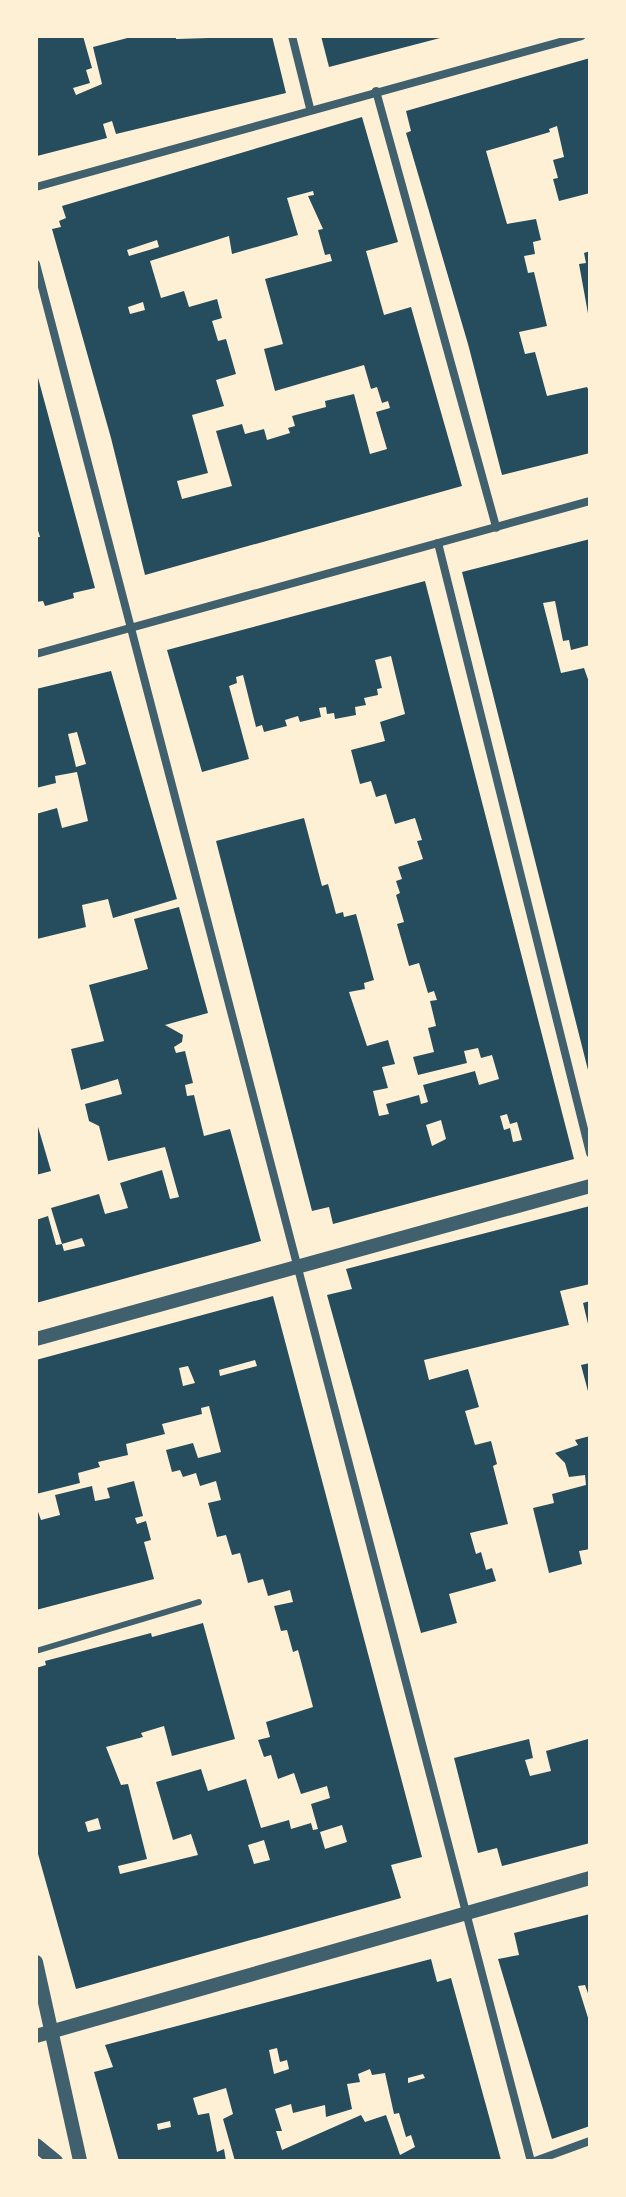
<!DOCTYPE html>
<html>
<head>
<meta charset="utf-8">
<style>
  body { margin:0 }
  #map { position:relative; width:626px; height:2197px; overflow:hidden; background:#fdf0d5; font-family:"Roboto Condensed",sans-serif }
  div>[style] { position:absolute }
  .building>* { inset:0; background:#264d5e }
  .service>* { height:6px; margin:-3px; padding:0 3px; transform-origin:3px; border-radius:3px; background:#3f606c }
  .minor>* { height:8px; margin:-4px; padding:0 4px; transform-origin:4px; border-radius:4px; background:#3f606c }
  .tertiary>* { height:14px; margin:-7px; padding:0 7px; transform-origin:7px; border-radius:7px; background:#3f606c }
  span { translate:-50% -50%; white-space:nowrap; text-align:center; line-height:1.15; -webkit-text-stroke:6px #fdf0d5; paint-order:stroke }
  .frame { position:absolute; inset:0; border:38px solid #fdf0d5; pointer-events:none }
</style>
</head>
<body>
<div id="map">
  <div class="building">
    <div style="clip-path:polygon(36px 36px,83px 36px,92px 68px,86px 70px,90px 83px,73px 88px,76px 95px,102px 84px,93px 47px,135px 36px,176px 36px,176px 39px,272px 36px,286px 93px,116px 134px,112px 121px,103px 124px,107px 138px,37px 156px)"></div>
    <div style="clip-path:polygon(321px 36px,444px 36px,444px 37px,329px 67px)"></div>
    <div style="clip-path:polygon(590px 58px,590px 193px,559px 201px,553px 179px,558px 178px,553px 160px,564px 157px,557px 126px,549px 129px,550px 132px,486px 151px,507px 224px,536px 219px,541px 240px,533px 242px,535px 254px,524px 256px,528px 273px,534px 272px,547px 326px,519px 332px,525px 354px,535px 352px,547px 396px,587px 387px,590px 393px,590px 453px,502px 475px,468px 344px,406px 133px,411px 131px,406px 111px)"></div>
    <div style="clip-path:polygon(evenodd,362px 117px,398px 242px,366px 251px,384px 315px,411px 307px,462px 486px,145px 575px,111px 438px,52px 229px,61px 227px,59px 221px,66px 218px,62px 206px,362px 117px,313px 191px,314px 195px,308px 196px,323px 229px,318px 230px,325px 255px,330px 254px,332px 261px,265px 279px,283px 344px,264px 349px,275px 391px,364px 365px,371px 389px,377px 387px,382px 403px,388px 401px,390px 408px,376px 412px,387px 449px,370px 454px,354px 394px,325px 401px,326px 407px,292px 416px,295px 426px,288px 428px,290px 433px,267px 440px,264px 429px,245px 434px,242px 424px,216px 431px,232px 486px,182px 499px,177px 481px,208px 473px,192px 415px,224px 406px,216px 380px,236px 374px,226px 339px,218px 341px,212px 321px,222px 318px,217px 299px,189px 307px,184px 291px,161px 298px,150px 261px,229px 236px,232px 254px,298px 235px,287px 198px,313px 191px,362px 117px,157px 240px,159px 247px,129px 256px,127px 250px,157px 240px,362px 117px,143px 302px,145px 310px,130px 314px,128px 307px,143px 302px)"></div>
    <div style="clip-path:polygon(590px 251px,590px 318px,589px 319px,579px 264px,586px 263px,584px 253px)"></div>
    <div style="clip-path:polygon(37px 374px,95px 588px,73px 593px,74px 598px,45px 606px,43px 601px,36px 602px,36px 537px,40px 537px,36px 524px)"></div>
    <div style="clip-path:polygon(590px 539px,590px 645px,571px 650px,569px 640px,563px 641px,555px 601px,543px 603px,561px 673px,584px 668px,590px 685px,589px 1074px,462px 572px)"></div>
    <div style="clip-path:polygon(evenodd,425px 581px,574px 1159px,333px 1224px,329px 1207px,312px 1211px,216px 841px,304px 818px,322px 886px,328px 884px,336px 914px,343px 912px,344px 917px,356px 914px,374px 980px,364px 983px,365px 989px,349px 992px,367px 1046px,388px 1040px,395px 1064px,382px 1067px,388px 1088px,373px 1091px,379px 1116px,389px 1114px,386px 1104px,419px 1095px,421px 1104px,428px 1102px,423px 1085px,475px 1071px,479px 1085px,499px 1079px,492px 1055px,481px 1058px,478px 1048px,464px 1051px,467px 1063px,418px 1075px,413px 1057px,434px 1052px,428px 1028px,436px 1026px,430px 1001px,437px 1000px,434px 991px,428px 993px,419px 963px,409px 966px,397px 924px,404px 922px,396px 895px,400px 893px,396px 881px,402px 879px,398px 867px,423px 859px,417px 841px,422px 840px,415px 818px,395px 824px,386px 794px,376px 797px,371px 781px,360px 784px,351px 750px,385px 741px,380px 722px,405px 714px,391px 656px,375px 660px,382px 688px,377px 689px,378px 695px,364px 698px,366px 705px,355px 707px,356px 715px,335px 719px,334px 713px,327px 714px,326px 707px,319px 708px,321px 717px,300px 722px,298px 716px,285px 720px,287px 726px,264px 732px,262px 725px,256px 727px,243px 675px,236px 677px,237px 683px,229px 686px,249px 759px,202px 772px,167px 650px,425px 581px,507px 1114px,510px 1124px,517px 1122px,522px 1140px,513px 1142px,510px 1128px,504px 1130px,500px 1116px,507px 1114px,425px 581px,441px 1120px,446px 1139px,432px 1146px,426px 1125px,441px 1120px)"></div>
    <div style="clip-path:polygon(evenodd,111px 671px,177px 899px,113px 918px,108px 899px,82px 905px,86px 927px,37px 939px,36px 814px,57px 808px,62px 828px,88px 821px,77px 772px,55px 776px,56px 783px,36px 788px,36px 689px,111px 671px,77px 732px,86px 764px,76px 767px,68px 734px,77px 732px)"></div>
    <div style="clip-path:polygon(179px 907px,208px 1013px,165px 1025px,183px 1035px,182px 1042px,174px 1047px,176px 1053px,185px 1051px,193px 1083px,185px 1085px,187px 1096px,194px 1095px,204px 1136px,230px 1129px,261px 1241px,36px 1303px,36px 1220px,48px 1216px,56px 1245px,62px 1244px,64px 1251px,85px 1246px,82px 1238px,62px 1244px,51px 1208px,99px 1194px,105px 1214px,128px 1208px,120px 1183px,162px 1170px,170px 1199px,179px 1197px,165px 1147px,108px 1161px,99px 1126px,89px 1121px,85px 1104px,122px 1094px,118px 1079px,81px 1090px,71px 1049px,104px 1041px,89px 985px,148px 969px,134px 919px)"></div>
    <div style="clip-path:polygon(36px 1120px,51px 1171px,36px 1175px)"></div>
    <div style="clip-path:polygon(590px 1206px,590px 1284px,560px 1291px,569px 1325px,424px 1360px,429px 1380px,468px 1369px,479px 1407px,465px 1411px,475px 1445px,491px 1441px,497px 1464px,493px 1466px,508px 1524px,470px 1533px,476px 1554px,481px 1552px,486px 1570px,492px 1568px,496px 1581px,449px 1594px,457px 1623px,421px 1633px,327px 1295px,352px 1289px,346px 1269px)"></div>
    <div style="clip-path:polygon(evenodd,273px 1296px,422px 1857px,391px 1865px,401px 1898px,76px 1989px,36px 1847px,36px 1668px,46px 1665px,45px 1661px,151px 1633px,152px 1637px,203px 1623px,235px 1739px,172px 1756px,164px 1726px,141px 1733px,143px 1737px,106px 1747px,121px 1785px,128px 1784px,147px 1859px,118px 1866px,120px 1874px,198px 1855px,191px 1834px,173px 1840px,156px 1782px,201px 1769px,208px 1791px,246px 1779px,261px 1828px,289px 1820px,291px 1829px,311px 1823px,313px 1830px,318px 1829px,311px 1804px,330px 1798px,327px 1786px,301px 1794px,294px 1773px,278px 1779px,271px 1755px,264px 1757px,258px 1740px,270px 1737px,266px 1722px,313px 1707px,298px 1650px,293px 1652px,287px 1630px,281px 1631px,274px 1606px,293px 1602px,290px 1590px,268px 1596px,263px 1579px,248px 1583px,240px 1553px,232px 1555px,226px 1535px,217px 1537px,208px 1503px,221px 1500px,216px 1481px,200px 1486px,196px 1473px,183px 1477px,180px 1470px,172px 1472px,166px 1450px,193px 1443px,198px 1458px,221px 1452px,209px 1406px,201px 1408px,202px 1414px,162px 1424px,165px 1434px,126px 1444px,128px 1455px,98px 1462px,100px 1467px,78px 1473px,80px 1483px,36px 1494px,36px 1360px,273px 1296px,255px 1360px,257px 1366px,220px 1376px,219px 1370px,255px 1360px,273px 1296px,188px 1366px,195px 1383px,183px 1386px,179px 1368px,188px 1366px,273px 1296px,98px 1818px,101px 1829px,88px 1832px,85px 1822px,98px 1818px,273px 1296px,342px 1825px,347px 1842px,325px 1849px,320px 1832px,342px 1825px,273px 1296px,264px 1840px,270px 1860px,254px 1864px,248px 1845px,264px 1840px)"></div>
    <div style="clip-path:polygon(590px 1301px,590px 1328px,589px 1328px,583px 1303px)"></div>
    <div style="clip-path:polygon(590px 1363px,590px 1395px,589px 1395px,581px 1365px)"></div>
    <div style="clip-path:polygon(590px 1436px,590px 1549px,579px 1551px,582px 1564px,549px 1573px,533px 1508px,554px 1503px,552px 1494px,586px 1485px,585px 1475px,569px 1477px,565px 1463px,555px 1453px,578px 1445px,575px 1440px)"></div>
    <div style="clip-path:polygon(134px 1481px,143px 1516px,135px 1518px,137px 1524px,146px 1521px,151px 1540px,144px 1542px,154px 1579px,36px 1610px,36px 1506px,41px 1520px,60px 1515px,55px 1495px,92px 1486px,95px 1501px,110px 1498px,107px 1488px)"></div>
    <div style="clip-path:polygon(529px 1739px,533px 1758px,525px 1760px,530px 1776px,551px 1771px,546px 1751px,588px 1739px,590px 1843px,502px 1866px,497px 1848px,478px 1853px,454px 1758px)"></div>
    <div style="clip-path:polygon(590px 1914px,590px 1999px,585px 1985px,578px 1986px,590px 2024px,590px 2126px,552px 2139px,498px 1959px,519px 1955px,514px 1933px)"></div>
    <div style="clip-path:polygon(evenodd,431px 1959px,437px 1982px,451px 1978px,501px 2160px,235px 2161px,223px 2119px,233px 2114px,226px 2088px,193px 2098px,198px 2115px,209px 2113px,217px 2152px,224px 2149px,226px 2161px,119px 2161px,94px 2072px,113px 2067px,105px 2045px,431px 1959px,277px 2048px,280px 2062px,287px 2060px,289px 2069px,274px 2074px,269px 2050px,277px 2048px,431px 1959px,370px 2069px,372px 2075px,385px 2073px,394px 2114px,399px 2113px,406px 2137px,411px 2135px,415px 2147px,400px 2155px,386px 2115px,365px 2122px,361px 2115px,282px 2150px,276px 2131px,282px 2131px,275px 2109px,291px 2104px,293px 2113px,325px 2105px,326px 2117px,352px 2109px,347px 2084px,360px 2082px,358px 2074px,370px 2069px,431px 1959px,423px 2074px,425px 2078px,408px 2083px,408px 2078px,423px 2074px,431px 1959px,170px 2121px,171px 2127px,158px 2130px,157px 2124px,170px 2121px)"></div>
  </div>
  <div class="service">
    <div style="left:36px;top:1651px;width:170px;rotate:-16.7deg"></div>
  </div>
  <div class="minor">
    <div style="left:292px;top:36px;width:74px;rotate:76deg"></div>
    <div style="left:376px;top:91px;width:453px;rotate:74.6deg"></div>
    <div style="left:36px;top:187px;width:566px;rotate:-15.46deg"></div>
    <div style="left:36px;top:264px;width:1961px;rotate:75.38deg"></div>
    <div style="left:438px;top:543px;width:629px;rotate:76.01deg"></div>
    <div style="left:36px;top:654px;width:575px;rotate:-15.44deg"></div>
    <div style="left:535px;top:2161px;width:59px;rotate:-20deg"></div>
  </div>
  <div class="tertiary">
    <div style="left:36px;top:1339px;width:575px;rotate:-15.44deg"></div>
    <div style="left:36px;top:1962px;width:204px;rotate:77.5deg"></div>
    <div style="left:36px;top:2036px;width:576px;rotate:-15.92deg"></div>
    <div style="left:36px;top:2145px;width:26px;rotate:39deg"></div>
  </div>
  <div class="frame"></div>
</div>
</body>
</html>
